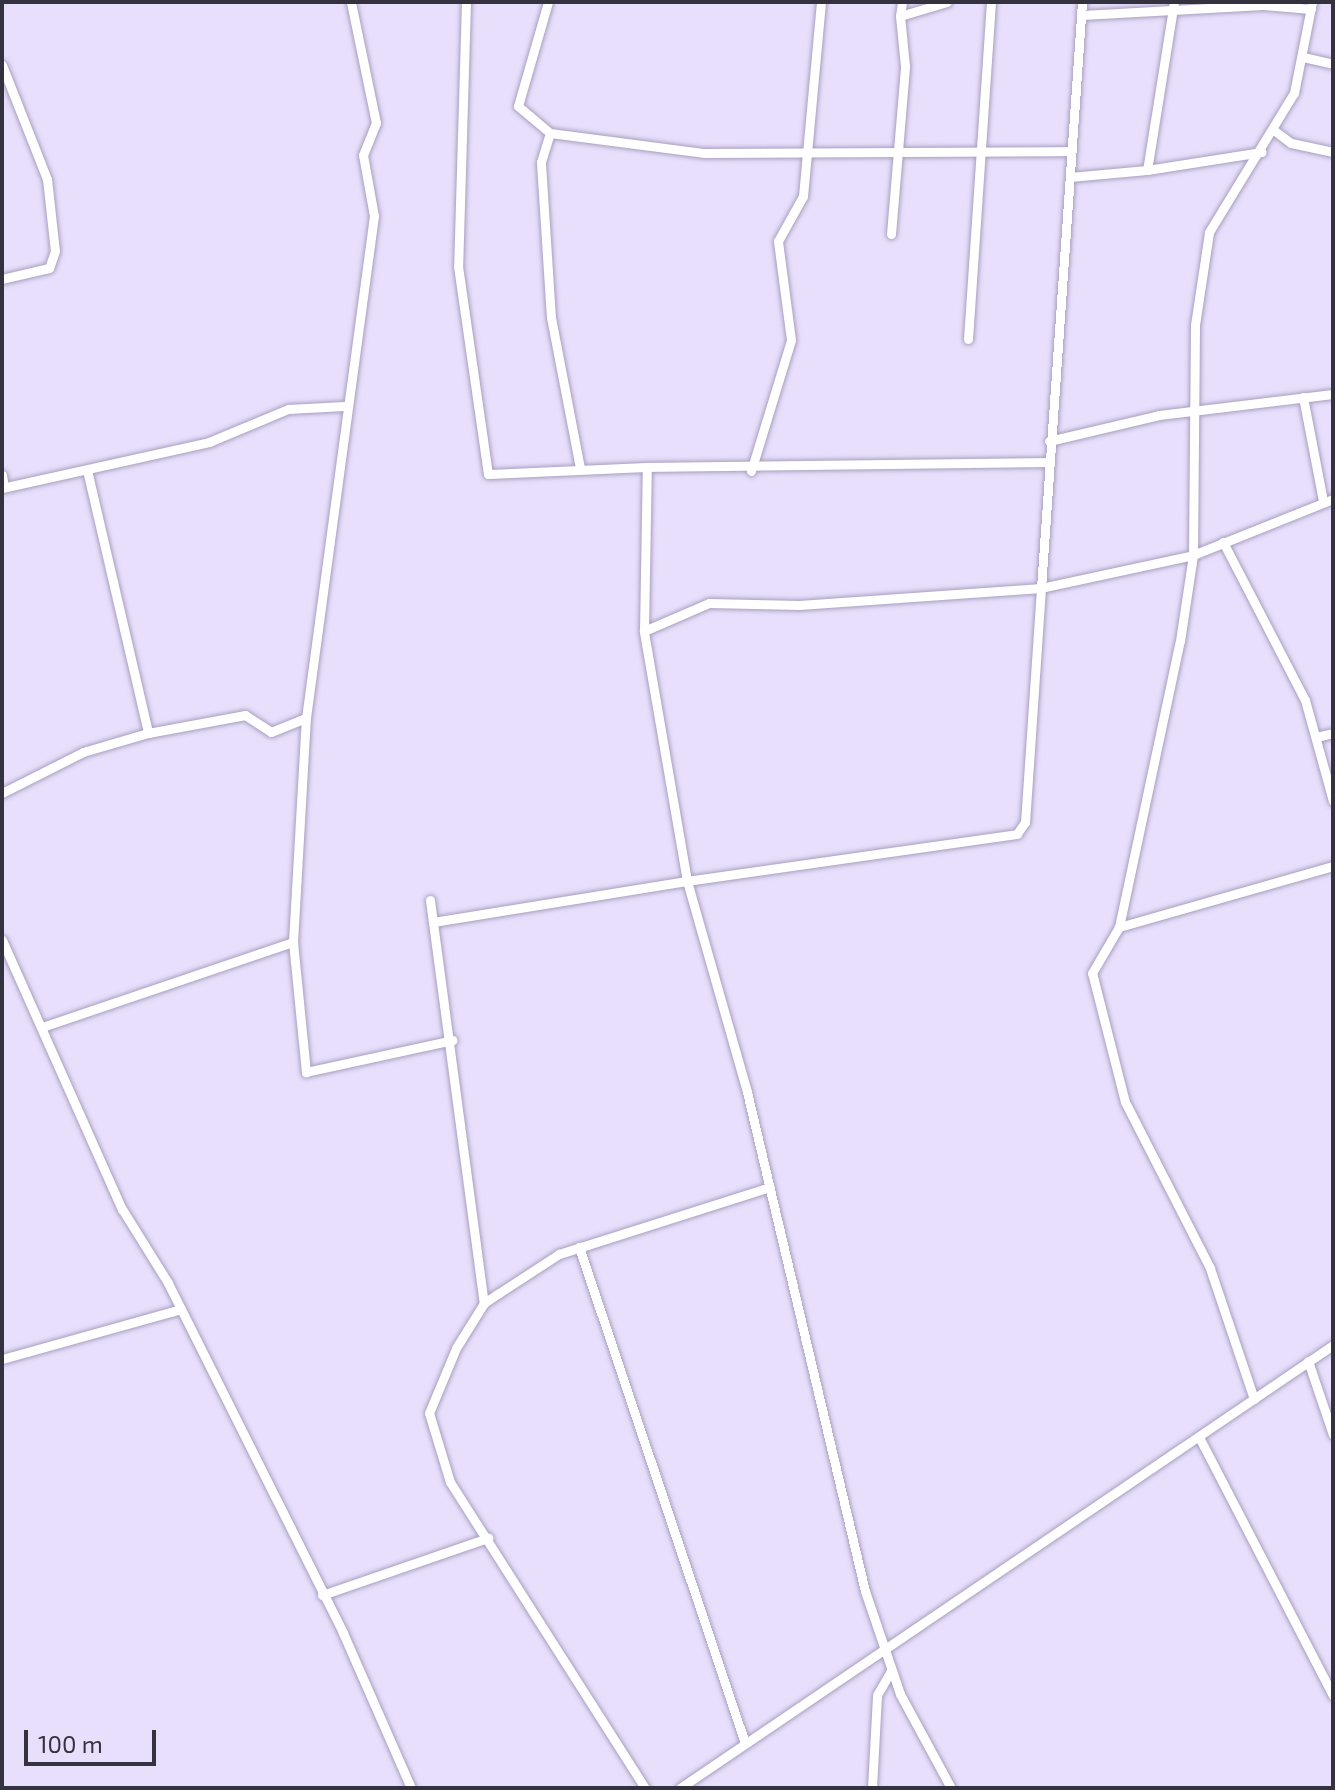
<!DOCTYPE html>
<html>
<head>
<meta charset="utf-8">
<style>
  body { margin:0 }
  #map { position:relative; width:1335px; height:1790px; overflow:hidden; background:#e7dffb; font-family:"Exo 2",sans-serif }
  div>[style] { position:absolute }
  .roads { filter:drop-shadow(0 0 2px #a89fc0) drop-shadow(0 0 2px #a89fc0) }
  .minor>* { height:9px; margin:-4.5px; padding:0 4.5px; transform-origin:4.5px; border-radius:4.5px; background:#fff }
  span { translate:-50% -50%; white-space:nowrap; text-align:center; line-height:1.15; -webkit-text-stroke:7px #e7dffb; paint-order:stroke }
  .frame { position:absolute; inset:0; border:4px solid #35323f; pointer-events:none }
  .scale { position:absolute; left:24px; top:1730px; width:132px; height:36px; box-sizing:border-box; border:4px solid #35323f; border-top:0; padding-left:10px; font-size:24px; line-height:28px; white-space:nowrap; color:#35323f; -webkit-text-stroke:6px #e7dffb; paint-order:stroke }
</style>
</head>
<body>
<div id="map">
  <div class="roads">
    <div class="minor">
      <div style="left:466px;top:2px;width:264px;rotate:91.7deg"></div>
      <div style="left:458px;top:266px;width:210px;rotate:81.8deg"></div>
      <div style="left:488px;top:474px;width:159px;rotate:-2.5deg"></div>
      <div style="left:548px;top:2px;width:108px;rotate:106.1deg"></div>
      <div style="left:518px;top:106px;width:42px;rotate:40.2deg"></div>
      <div style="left:902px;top:2px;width:14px;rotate:98deg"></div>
      <div style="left:900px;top:16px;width:49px;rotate:-16.6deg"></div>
      <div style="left:1082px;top:2px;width:587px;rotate:94deg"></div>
      <div style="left:1041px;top:588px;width:156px;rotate:-12.2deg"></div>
      <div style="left:1193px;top:555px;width:151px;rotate:-21.8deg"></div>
      <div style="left:1174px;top:2px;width:170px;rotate:99.1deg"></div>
      <div style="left:1147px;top:170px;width:116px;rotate:-8.9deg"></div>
      <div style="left:1082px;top:15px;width:181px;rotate:-3.2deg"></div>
      <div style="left:1263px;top:5px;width:48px;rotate:4.8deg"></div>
      <div style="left:1303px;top:57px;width:31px;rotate:13deg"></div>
      <div style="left:2px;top:65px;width:123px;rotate:68.5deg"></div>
      <div style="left:47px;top:179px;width:72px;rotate:83.7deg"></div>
      <div style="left:55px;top:251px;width:18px;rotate:109deg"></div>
      <div style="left:49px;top:268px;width:48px;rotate:166.8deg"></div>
      <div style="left:1275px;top:131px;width:20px;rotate:37deg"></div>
      <div style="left:1291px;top:143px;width:43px;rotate:12.1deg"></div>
      <div style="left:1070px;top:177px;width:77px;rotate:-5.2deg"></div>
      <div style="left:891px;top:234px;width:169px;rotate:-85.2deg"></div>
      <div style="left:905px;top:66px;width:50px;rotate:-95.7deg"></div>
      <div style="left:968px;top:339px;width:338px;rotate:-86.1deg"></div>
      <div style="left:1303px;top:397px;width:106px;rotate:79.1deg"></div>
      <div style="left:1049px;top:441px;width:113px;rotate:-13.3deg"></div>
      <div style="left:1159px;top:415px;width:175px;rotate:-6.9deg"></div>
      <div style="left:580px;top:468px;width:153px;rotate:-100.9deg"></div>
      <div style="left:551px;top:318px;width:156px;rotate:-93.7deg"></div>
      <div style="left:541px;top:162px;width:30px;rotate:-73deg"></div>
      <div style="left:550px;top:133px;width:156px;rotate:7.4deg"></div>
      <div style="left:705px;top:153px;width:366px;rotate:-0.3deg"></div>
      <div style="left:87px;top:470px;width:270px;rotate:76.9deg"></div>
      <div style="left:751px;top:471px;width:137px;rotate:-73deg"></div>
      <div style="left:791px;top:340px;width:100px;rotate:-97.5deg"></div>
      <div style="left:778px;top:241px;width:51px;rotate:-60.9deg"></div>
      <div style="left:803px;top:196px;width:195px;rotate:-84.7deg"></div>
      <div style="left:2px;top:475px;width:12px;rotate:81deg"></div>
      <div style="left:2px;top:488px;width:212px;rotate:-12.5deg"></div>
      <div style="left:209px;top:442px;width:86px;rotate:-22.7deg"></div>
      <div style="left:288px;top:409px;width:56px;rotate:-3.1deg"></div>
      <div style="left:1223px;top:542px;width:178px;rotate:62.6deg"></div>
      <div style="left:1305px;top:700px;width:105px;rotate:74.5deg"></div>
      <div style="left:644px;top:631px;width:71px;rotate:-23.3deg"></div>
      <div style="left:709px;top:603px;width:90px;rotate:1.3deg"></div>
      <div style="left:799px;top:605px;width:243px;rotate:-4deg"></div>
      <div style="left:1041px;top:588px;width:235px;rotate:93.9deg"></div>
      <div style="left:1025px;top:822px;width:14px;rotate:124deg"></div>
      <div style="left:1017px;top:834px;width:333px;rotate:171.9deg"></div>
      <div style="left:687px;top:881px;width:219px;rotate:74.1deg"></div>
      <div style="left:747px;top:1092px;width:513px;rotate:76.7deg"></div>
      <div style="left:865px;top:1591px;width:109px;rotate:71.2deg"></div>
      <div style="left:900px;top:1694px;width:107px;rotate:61.5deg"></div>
      <div style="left:1316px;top:737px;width:17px;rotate:-13deg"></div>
      <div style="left:2px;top:793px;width:91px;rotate:-26.8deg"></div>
      <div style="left:83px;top:752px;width:68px;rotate:-16.3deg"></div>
      <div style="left:148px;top:733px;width:99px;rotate:-10.5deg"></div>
      <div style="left:245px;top:715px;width:31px;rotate:33deg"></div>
      <div style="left:271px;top:732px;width:38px;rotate:-22deg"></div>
      <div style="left:430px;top:900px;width:407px;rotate:82.4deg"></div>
      <div style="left:433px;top:922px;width:257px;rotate:-9.2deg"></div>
      <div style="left:687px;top:881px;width:254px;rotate:-99.8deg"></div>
      <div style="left:644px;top:631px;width:164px;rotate:-89deg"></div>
      <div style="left:647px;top:467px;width:400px;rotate:-0.7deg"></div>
      <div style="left:1119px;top:927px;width:223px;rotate:-15.9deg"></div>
      <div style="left:2px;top:940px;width:295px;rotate:66deg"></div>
      <div style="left:122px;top:1209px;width:87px;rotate:58.1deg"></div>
      <div style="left:168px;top:1283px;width:391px;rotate:63.4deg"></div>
      <div style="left:343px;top:1633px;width:169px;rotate:66.3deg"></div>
      <div style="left:293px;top:942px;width:131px;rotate:84.3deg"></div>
      <div style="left:306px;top:1072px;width:150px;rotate:-12.3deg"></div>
      <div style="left:42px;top:1027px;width:265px;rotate:-18.7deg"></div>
      <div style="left:293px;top:942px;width:224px;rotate:-86.7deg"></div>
      <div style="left:306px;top:718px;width:507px;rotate:-82.29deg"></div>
      <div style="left:374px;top:216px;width:62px;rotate:-100.2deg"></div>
      <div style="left:363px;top:155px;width:35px;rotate:-68deg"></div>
      <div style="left:376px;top:123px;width:124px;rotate:-101.7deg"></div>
      <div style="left:579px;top:1247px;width:523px;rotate:71.5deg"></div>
      <div style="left:2px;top:1359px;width:183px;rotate:-15.6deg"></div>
      <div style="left:1308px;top:1361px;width:78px;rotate:71.3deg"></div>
      <div style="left:1254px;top:1399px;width:138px;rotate:-108.6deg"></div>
      <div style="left:1210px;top:1268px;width:186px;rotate:-117.1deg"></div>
      <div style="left:1125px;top:1102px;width:133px;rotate:-104.3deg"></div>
      <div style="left:1092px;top:973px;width:53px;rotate:-59.6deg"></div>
      <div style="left:1119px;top:927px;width:292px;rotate:-78deg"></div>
      <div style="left:1180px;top:641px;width:87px;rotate:-81.4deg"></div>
      <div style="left:1193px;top:555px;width:230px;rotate:-89.5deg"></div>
      <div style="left:1195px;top:325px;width:94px;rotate:-81.4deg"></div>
      <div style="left:1209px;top:232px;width:163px;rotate:-58.6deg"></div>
      <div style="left:1294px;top:93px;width:93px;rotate:-78.8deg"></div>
      <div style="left:1199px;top:1437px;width:291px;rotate:62.6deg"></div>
      <div style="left:322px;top:1595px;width:176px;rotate:-19deg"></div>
      <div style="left:645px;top:1788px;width:363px;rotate:-122.5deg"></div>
      <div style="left:450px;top:1482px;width:72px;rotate:-106.9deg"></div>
      <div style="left:429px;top:1413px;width:70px;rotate:-67.4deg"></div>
      <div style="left:456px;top:1348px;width:53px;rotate:-58.1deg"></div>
      <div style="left:484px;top:1303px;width:18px;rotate:-34deg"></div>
      <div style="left:499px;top:1293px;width:72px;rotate:-33deg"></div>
      <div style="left:559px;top:1254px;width:221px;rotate:-17.6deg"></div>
      <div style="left:680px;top:1788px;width:789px;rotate:-34.15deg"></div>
      <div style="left:872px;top:1788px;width:93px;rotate:-86.9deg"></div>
      <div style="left:877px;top:1695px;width:28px;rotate:-60deg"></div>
    </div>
  </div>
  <div class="frame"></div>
  <div class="scale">100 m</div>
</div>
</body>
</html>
